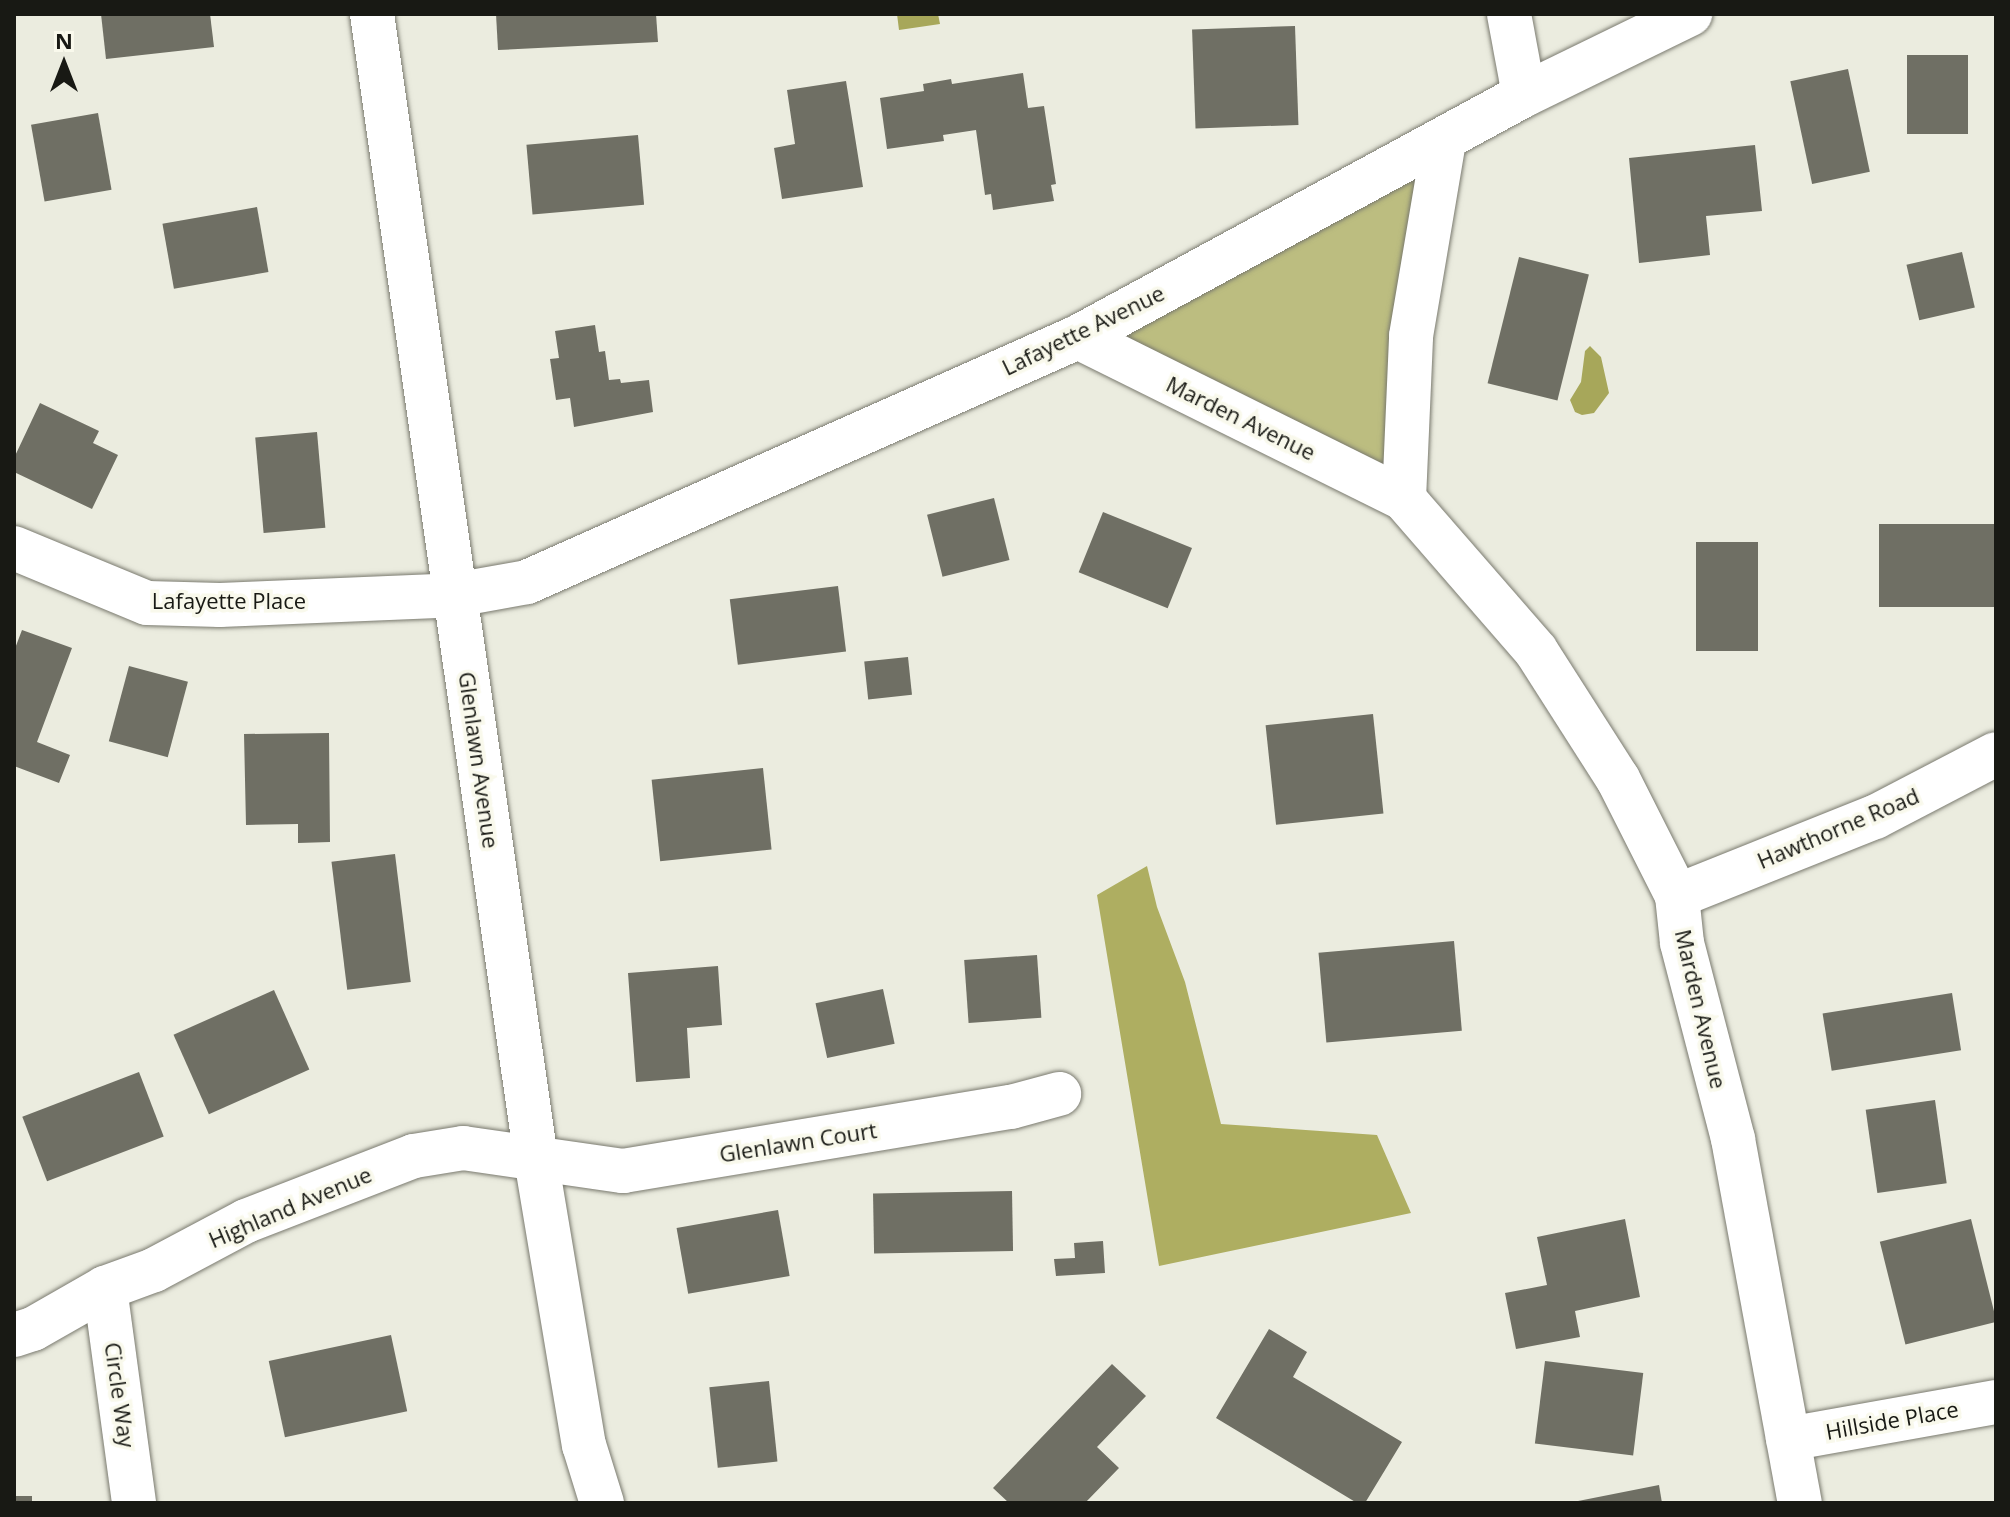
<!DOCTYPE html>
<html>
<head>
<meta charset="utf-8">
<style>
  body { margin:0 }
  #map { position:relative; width:2010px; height:1517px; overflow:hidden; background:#ebecdf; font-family:"Open Sans",sans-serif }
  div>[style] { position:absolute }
  .green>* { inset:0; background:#bcbd80 }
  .forest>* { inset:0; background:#aeae61 }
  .water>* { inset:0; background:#a7a75a }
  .building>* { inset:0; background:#6f6f64; transform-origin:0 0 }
  .roads { filter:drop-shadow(0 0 2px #7a7a6f) drop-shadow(0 0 2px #7a7a6f) }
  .minor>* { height:44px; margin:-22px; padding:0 22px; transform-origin:22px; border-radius:22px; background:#fff }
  span { translate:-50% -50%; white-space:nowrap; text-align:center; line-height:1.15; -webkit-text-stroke:7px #f9f9ec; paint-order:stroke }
  .street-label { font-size:22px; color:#181914 }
  .frame { position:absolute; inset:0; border:16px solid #181914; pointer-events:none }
  .north { position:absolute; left:24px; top:24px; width:80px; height:80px; -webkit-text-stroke:6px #f9f9ec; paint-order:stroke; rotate:0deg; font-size:22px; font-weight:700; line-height:32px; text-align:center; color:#181914 }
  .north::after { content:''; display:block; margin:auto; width:28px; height:36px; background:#181914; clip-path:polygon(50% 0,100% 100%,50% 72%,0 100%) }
</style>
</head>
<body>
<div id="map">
  <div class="green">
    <div style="clip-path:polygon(1444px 141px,1404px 499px,1078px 337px)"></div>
  </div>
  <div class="forest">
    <div style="clip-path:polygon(1147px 866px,1157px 907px,1185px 982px,1221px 1124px,1377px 1135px,1411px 1213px,1159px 1266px,1097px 895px)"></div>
  </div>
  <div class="water">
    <div style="clip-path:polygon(897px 14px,938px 14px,940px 24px,899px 30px)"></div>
    <div style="clip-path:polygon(1590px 346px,1601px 357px,1609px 393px,1594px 413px,1582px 415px,1575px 412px,1570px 400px,1581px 382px,1585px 351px)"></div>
  </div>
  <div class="building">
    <div style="clip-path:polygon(101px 14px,210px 14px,214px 47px,106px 59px)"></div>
    <div style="clip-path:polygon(496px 14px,656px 14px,658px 42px,498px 50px)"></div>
    <div style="left:1295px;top:26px;width:99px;height:103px;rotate:88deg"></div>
    <div style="left:1907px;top:55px;width:61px;height:79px"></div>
    <div style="left:1848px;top:69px;width:105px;height:59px;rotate:78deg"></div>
    <div style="clip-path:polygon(1023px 73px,1028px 108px,1044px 106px,1056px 184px,1051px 185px,1054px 201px,993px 210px,991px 194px,985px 195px,976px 130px,943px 135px,944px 141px,887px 149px,880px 98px,924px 91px,923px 84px,951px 79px,952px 84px)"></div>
    <div style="clip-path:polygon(846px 81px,863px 187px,782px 199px,774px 148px,795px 144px,787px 90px)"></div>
    <div style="left:98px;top:113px;width:78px;height:68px;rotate:80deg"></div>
    <div style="left:638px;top:135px;width:70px;height:112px;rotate:85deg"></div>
    <div style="clip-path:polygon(1755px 145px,1762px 211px,1706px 216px,1710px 255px,1639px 263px,1629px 158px)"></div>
    <div style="left:257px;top:207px;width:66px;height:96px;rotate:80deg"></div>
    <div style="left:1962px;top:252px;width:57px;height:57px;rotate:77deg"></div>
    <div style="left:1519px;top:257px;width:72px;height:130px;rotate:14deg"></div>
    <div style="clip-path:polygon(595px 325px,599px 352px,605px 351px,609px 380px,620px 379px,621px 383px,649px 380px,653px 412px,574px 427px,570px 398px,556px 400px,550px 359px,559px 358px,555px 331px)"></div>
    <div style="clip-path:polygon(40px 403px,99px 431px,93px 443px,118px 455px,92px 509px,14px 472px,14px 458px)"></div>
    <div style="left:317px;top:432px;width:96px;height:62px;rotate:85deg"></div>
    <div style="left:994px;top:498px;width:64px;height:69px;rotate:76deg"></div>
    <div style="left:1103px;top:512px;width:96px;height:65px;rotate:22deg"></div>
    <div style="left:1996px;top:524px;width:83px;height:117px;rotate:90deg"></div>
    <div style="left:1696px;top:542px;width:62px;height:109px"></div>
    <div style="left:838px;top:586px;width:66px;height:109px;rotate:83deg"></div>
    <div style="clip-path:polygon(22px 630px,72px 648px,37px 742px,70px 755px,59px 783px,14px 766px,14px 651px)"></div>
    <div style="left:908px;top:657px;width:38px;height:44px;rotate:84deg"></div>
    <div style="left:129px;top:666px;width:61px;height:78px;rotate:15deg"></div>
    <div style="left:1373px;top:714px;width:100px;height:108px;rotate:84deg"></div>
    <div style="clip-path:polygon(329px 733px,330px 842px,298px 843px,298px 824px,246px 825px,244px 734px)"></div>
    <div style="left:763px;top:768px;width:82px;height:112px;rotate:84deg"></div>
    <div style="left:395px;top:854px;width:129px;height:64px;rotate:83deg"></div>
    <div style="left:1454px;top:941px;width:90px;height:136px;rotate:85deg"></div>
    <div style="left:1037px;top:955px;width:63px;height:73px;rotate:86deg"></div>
    <div style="clip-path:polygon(718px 966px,722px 1025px,687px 1028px,690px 1078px,636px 1082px,628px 973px)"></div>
    <div style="left:883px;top:989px;width:56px;height:69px;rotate:78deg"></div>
    <div style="left:274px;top:990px;width:87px;height:110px;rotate:66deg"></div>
    <div style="left:1952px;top:993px;width:58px;height:131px;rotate:81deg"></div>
    <div style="left:139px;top:1072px;width:69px;height:125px;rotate:69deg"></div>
    <div style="left:1935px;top:1100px;width:84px;height:70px;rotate:82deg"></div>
    <div style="left:1012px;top:1191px;width:60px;height:139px;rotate:89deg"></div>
    <div style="left:778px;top:1210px;width:67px;height:103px;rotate:80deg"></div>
    <div style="clip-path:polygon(1625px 1219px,1640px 1297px,1575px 1311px,1580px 1337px,1516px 1349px,1505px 1293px,1547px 1285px,1537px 1237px)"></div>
    <div style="left:1971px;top:1219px;width:106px;height:94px;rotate:76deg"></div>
    <div style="clip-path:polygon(1103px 1241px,1105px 1273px,1056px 1276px,1054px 1259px,1075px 1258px,1074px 1243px)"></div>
    <div style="clip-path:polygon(1269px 1329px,1307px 1352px,1293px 1377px,1402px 1442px,1365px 1503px,1357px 1503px,1216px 1418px)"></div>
    <div style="left:391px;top:1335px;width:78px;height:125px;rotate:78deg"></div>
    <div style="left:1545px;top:1361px;width:99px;height:83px;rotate:7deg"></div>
    <div style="clip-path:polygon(1112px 1364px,1146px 1396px,1097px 1447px,1119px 1468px,1085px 1503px,1009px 1503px,993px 1488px)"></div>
    <div style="left:769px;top:1381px;width:81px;height:60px;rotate:84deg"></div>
    <div style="clip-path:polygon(1659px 1485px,1662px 1503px,1574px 1503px,1573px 1502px)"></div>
    <div style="left:14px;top:1496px;width:18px;height:7px"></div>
  </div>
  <div class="roads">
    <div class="minor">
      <div style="left:372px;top:14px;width:1157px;rotate:81.85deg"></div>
      <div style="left:536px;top:1159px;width:290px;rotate:80.5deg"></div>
      <div style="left:584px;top:1445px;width:61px;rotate:72.8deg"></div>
      <div style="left:1509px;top:14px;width:82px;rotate:79.5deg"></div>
      <div style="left:1078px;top:337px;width:364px;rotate:26.4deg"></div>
      <div style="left:1404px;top:499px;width:201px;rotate:49deg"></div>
      <div style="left:1536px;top:651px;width:152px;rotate:57.4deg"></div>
      <div style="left:1618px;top:779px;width:131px;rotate:63.2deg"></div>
      <div style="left:1677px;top:896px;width:47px;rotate:83.9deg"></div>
      <div style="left:1682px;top:943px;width:203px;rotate:75.4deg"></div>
      <div style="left:1733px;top:1139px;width:370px;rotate:79.6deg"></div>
      <div style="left:1404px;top:499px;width:163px;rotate:-87.5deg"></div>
      <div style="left:1411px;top:336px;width:198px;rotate:-80.4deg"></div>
      <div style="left:14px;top:548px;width:144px;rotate:22.5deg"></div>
      <div style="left:147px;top:603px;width:73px;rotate:1.6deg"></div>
      <div style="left:220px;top:605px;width:235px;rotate:-2.4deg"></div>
      <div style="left:455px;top:595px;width:73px;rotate:-10.2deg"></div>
      <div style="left:527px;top:582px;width:603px;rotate:-23.97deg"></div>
      <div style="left:1078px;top:337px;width:507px;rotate:-28.48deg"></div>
      <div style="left:1524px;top:95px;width:185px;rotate:-26deg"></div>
      <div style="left:1677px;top:896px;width:213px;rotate:-21.8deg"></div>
      <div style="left:1875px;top:817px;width:136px;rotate:-27.5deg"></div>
      <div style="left:105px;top:1288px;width:217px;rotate:82.3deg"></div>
      <div style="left:14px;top:1335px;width:20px;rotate:-18deg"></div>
      <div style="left:33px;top:1329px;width:83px;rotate:-29.7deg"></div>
      <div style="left:105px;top:1288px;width:52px;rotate:-20.2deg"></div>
      <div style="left:154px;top:1270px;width:104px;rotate:-28deg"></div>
      <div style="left:246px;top:1221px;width:180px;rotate:-21.2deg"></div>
      <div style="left:414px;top:1156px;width:50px;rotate:-9.3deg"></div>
      <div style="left:463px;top:1148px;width:162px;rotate:8.2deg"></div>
      <div style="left:623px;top:1171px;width:393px;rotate:-9.4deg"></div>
      <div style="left:1011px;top:1107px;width:50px;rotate:-15.2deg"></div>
      <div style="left:1788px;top:1439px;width:211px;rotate:-10.1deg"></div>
    </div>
  </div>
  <div class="street-label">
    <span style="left:1083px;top:330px;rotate:-26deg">Lafayette Avenue</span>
    <span style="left:1241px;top:418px;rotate:26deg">Marden Avenue</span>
    <span style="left:229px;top:601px">Lafayette Place</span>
    <span style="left:479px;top:760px;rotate:82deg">Glenlawn Avenue</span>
    <span style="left:1838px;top:828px;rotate:-23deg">Hawthorne Road</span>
    <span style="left:1701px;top:1009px;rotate:77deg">Marden Avenue</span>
    <span style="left:798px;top:1142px;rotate:-9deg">Glenlawn Court</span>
    <span style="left:290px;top:1207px;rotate:-23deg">Highland Avenue</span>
    <span style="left:120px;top:1395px;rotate:82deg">Circle Way</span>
    <span style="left:1892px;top:1420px;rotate:-10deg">Hillside Place</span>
  </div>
  <div class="frame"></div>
  <div class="north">N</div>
</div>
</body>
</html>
